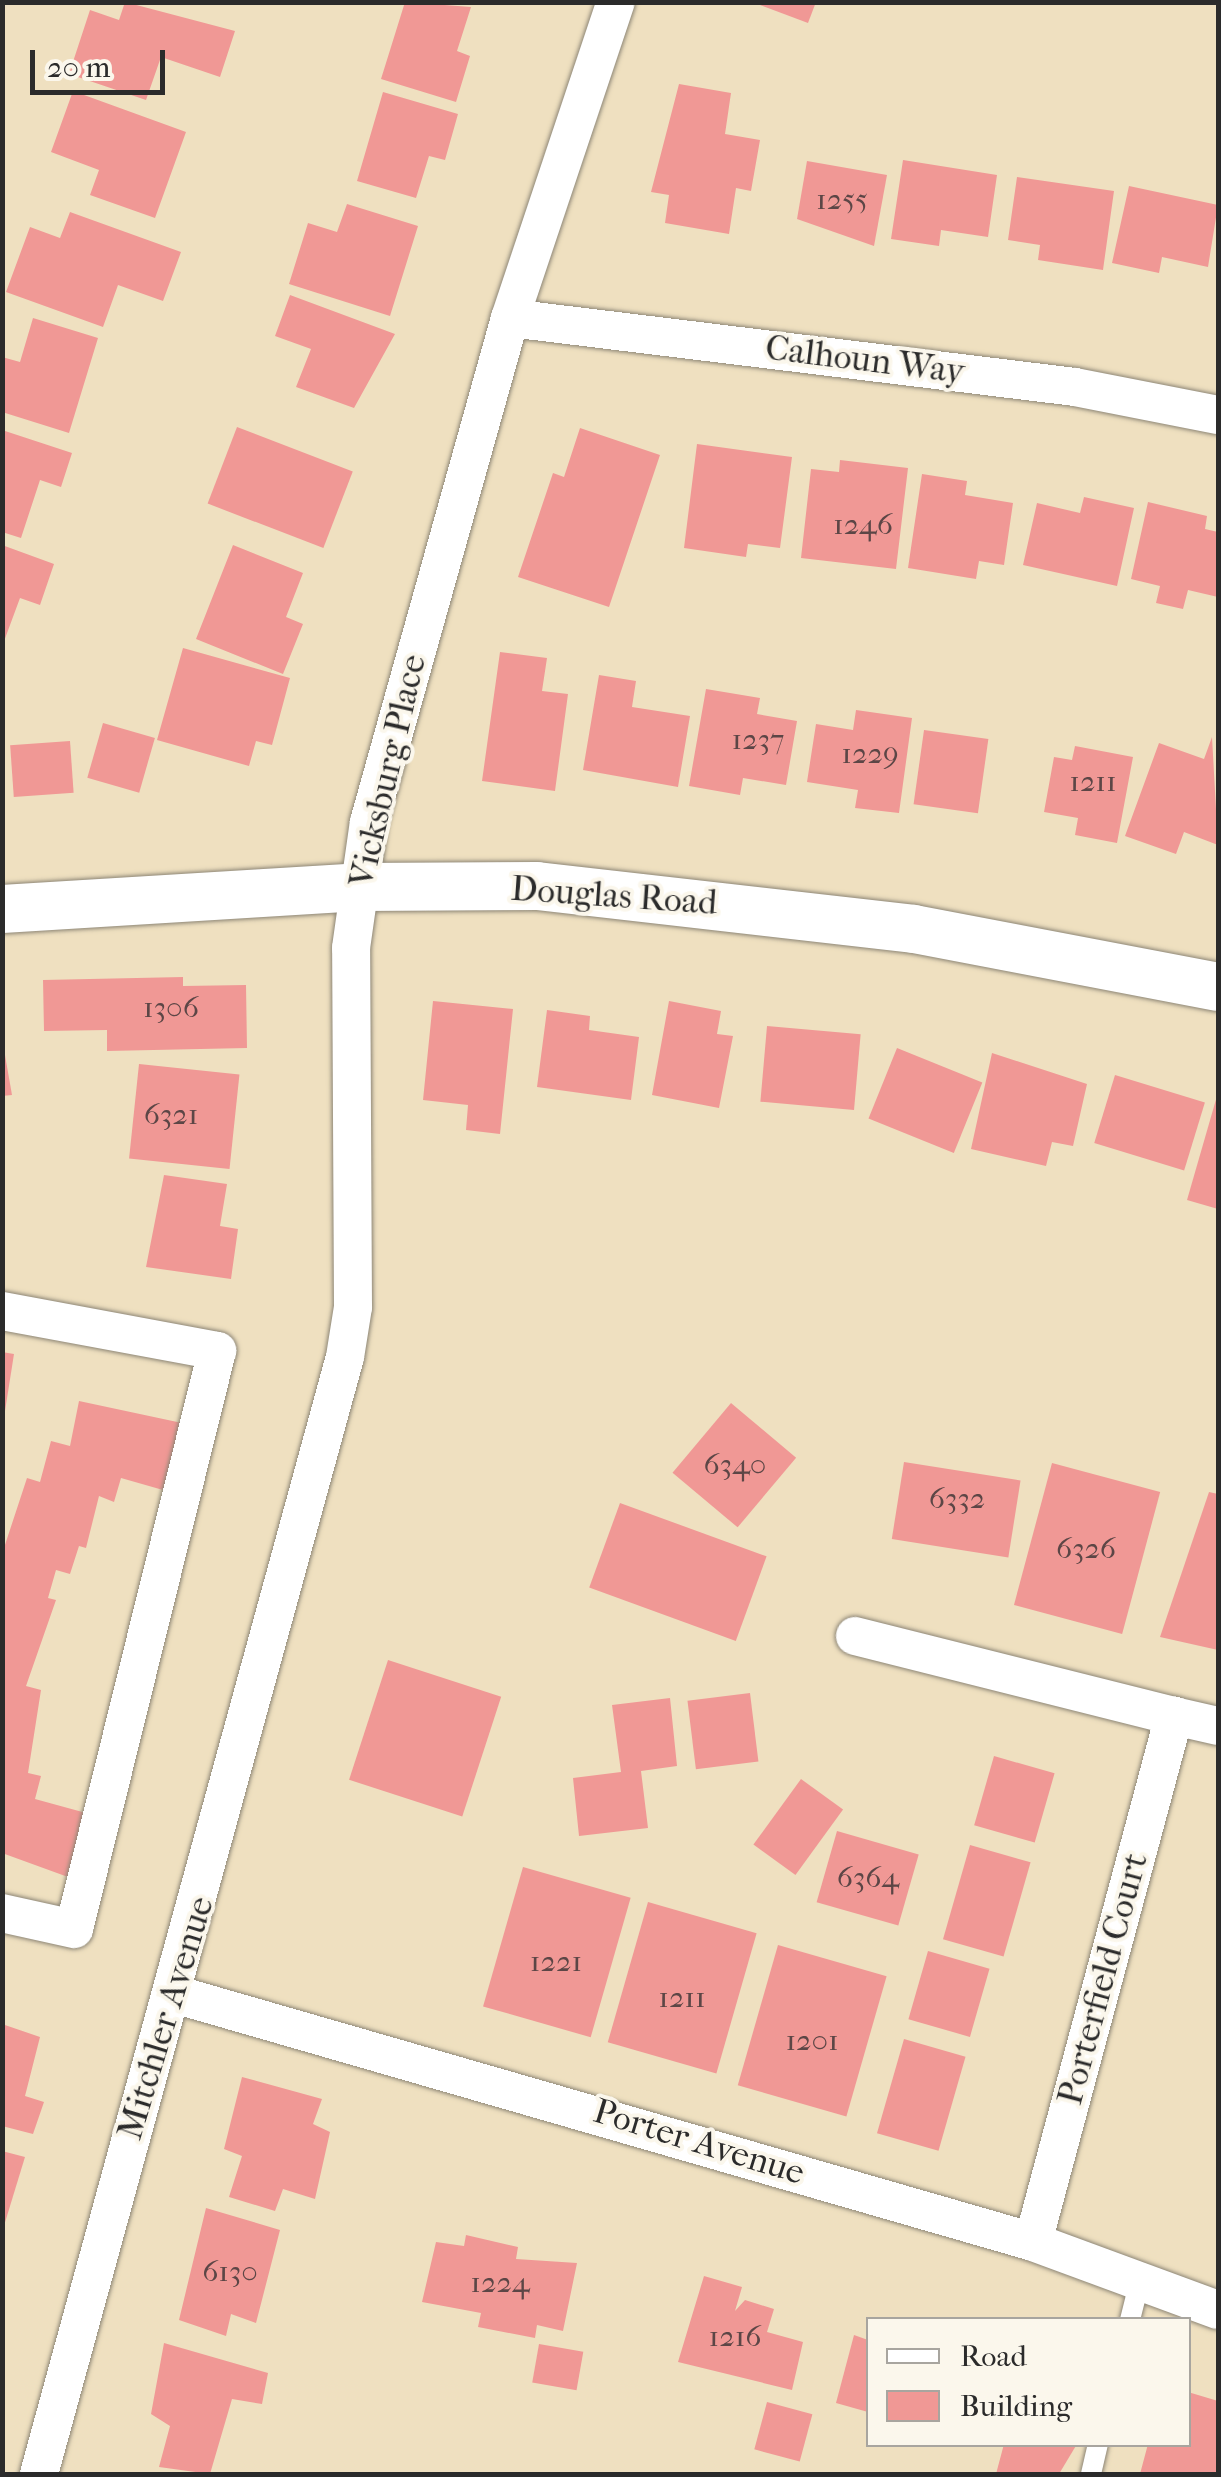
<!DOCTYPE html>
<html>
<head>
<meta charset="utf-8">
<style>
  body { margin:0 }
  #map { position:relative; width:1221px; height:2477px; overflow:hidden; background:#efe0c0; font-family:"IM FELL French Canon",serif }
  div>[style] { position:absolute }
  .building>* { inset:0; background:#f09895; transform-origin:0 0 }
  .roads { filter:drop-shadow(0 0 2px #8d8676) drop-shadow(0 0 2px #8d8676) }
  .service>* { height:20px; margin:-10px; padding:0 10px; transform-origin:10px; border-radius:10px; background:#fff }
  .minor>* { height:38px; margin:-19px; padding:0 19px; transform-origin:19px; border-radius:19px; background:#fff }
  .tertiary>* { height:48px; margin:-24px; padding:0 24px; transform-origin:24px; border-radius:24px; background:#fff }
  span { translate:-50% -50%; white-space:nowrap; text-align:center; line-height:1.15; -webkit-text-stroke:8px #fbf7ec; paint-order:stroke }
  .number-label { font-size:30px; color:#5c4646 }
  .number-label span { -webkit-text-stroke-width:0 }
  .street-label { font-size:35px; color:#2b2b2b }
  .frame { position:absolute; inset:0; border:5px solid #2b2b2b; pointer-events:none }
  .legend { position:absolute; left:866px; top:2317px; width:325px; height:130px; box-sizing:border-box; background:#fbf7ec; border:2px solid #a8a59f; margin:0; padding:12px 18px; list-style:none; font-size:30px; color:#2b2b2b }
  .legend li { display:flex; align-items:center; gap:20px; height:50px }
  .legend b { width:50px; border:2px solid #a8a59f }
  .scale { position:absolute; left:30px; top:50px; width:135px; height:45px; box-sizing:border-box; border:5px solid #2b2b2b; border-top:0; padding-left:12px; font-size:30px; line-height:35px; white-space:nowrap; color:#2b2b2b; -webkit-text-stroke:8px #fbf7ec; paint-order:stroke }
</style>
</head>
<body>
<div id="map">
  <div class="building">
    <div style="clip-path:polygon(125px 2px,235px 31px,220px 77px,161px 57px,146px 100px,69px 74px,90px 10px,119px 20px)"></div>
    <div style="clip-path:polygon(405px 2px,471px 7px,457px 51px,470px 56px,456px 102px,381px 79px)"></div>
    <div style="clip-path:polygon(752px 2px,816px 2px,808px 23px)"></div>
    <div style="clip-path:polygon(679px 84px,731px 93px,725px 134px,760px 140px,751px 191px,736px 188px,729px 234px,665px 223px,669px 195px,651px 192px)"></div>
    <div style="clip-path:polygon(73px 91px,186px 132px,155px 218px,90px 195px,99px 170px,51px 152px)"></div>
    <div style="clip-path:polygon(383px 92px,458px 114px,445px 160px,429px 156px,416px 198px,357px 181px)"></div>
    <div style="clip-path:polygon(903px 160px,997px 175px,988px 237px,941px 230px,939px 246px,891px 239px)"></div>
    <div style="clip-path:polygon(807px 161px,887px 175px,874px 246px,797px 219px)"></div>
    <div style="clip-path:polygon(1017px 177px,1114px 191px,1103px 270px,1038px 260px,1040px 245px,1008px 240px)"></div>
    <div style="clip-path:polygon(1129px 186px,1218px 205px,1208px 267px,1162px 257px,1159px 273px,1112px 263px)"></div>
    <div style="clip-path:polygon(347px 204px,418px 226px,390px 316px,289px 284px,308px 223px,337px 232px)"></div>
    <div style="clip-path:polygon(70px 212px,181px 252px,163px 301px,118px 285px,103px 327px,6px 292px,30px 227px,60px 238px)"></div>
    <div style="clip-path:polygon(290px 295px,395px 334px,354px 408px,296px 387px,311px 349px,275px 336px)"></div>
    <div style="clip-path:polygon(33px 318px,98px 338px,69px 433px,2px 412px,2px 357px,20px 362px)"></div>
    <div style="left:237px;top:427px;width:124px;height:82px;rotate:21deg"></div>
    <div style="clip-path:polygon(580px 428px,660px 455px,609px 607px,518px 577px,553px 473px,564px 477px)"></div>
    <div style="clip-path:polygon(2px 430px,72px 453px,61px 487px,40px 480px,21px 538px,2px 532px)"></div>
    <div style="clip-path:polygon(697px 444px,792px 457px,780px 548px,748px 544px,746px 557px,684px 548px)"></div>
    <div style="clip-path:polygon(840px 460px,908px 468px,896px 569px,801px 558px,811px 469px,839px 472px)"></div>
    <div style="clip-path:polygon(922px 474px,967px 481px,965px 495px,1013px 503px,1004px 565px,979px 561px,976px 579px,908px 568px)"></div>
    <div style="clip-path:polygon(1084px 497px,1134px 508px,1117px 586px,1023px 565px,1037px 503px,1080px 513px)"></div>
    <div style="clip-path:polygon(1148px 502px,1207px 516px,1205px 529px,1218px 532px,1218px 597px,1188px 590px,1183px 609px,1156px 603px,1160px 586px,1131px 579px)"></div>
    <div style="clip-path:polygon(2px 545px,54px 564px,40px 605px,20px 598px,3px 644px)"></div>
    <div style="clip-path:polygon(233px 545px,303px 573px,286px 617px,303px 624px,283px 674px,196px 639px)"></div>
    <div style="clip-path:polygon(183px 648px,290px 678px,272px 745px,256px 741px,249px 766px,157px 740px)"></div>
    <div style="clip-path:polygon(500px 652px,547px 658px,542px 691px,568px 694px,555px 791px,482px 781px)"></div>
    <div style="clip-path:polygon(599px 675px,636px 681px,632px 707px,690px 716px,678px 787px,583px 770px)"></div>
    <div style="clip-path:polygon(706px 689px,760px 698px,757px 714px,797px 721px,786px 785px,743px 778px,740px 795px,689px 786px)"></div>
    <div style="clip-path:polygon(856px 710px,912px 718px,899px 813px,855px 808px,858px 790px,807px 782px,816px 724px,853px 730px)"></div>
    <div style="left:103px;top:723px;width:54px;height:57px;rotate:16deg"></div>
    <div style="left:924px;top:730px;width:65px;height:75px;rotate:8deg"></div>
    <div style="clip-path:polygon(1212px 737px,1218px 845px,1184px 832px,1176px 854px,1125px 836px,1159px 743px,1204px 759px)"></div>
    <div style="left:70px;top:741px;width:52px;height:60px;rotate:86deg"></div>
    <div style="clip-path:polygon(1075px 746px,1133px 757px,1117px 843px,1075px 835px,1078px 818px,1044px 812px,1054px 757px,1072px 760px)"></div>
    <div style="clip-path:polygon(183px 977px,183px 986px,246px 985px,247px 1048px,107px 1051px,107px 1030px,44px 1031px,43px 980px)"></div>
    <div style="clip-path:polygon(433px 1001px,513px 1009px,500px 1134px,466px 1130px,468px 1105px,423px 1100px)"></div>
    <div style="clip-path:polygon(669px 1001px,721px 1011px,717px 1034px,733px 1036px,719px 1108px,652px 1095px)"></div>
    <div style="clip-path:polygon(547px 1010px,590px 1016px,589px 1030px,639px 1037px,631px 1100px,537px 1087px)"></div>
    <div style="left:767px;top:1026px;width:94px;height:76px;rotate:5deg"></div>
    <div style="clip-path:polygon(2px 1038px,12px 1095px,2px 1096px)"></div>
    <div style="left:897px;top:1048px;width:92px;height:76px;rotate:22deg"></div>
    <div style="clip-path:polygon(992px 1053px,1087px 1084px,1073px 1146px,1052px 1142px,1046px 1166px,971px 1149px)"></div>
    <div style="left:139px;top:1064px;width:101px;height:95px;rotate:6deg"></div>
    <div style="left:1115px;top:1075px;width:94px;height:71px;rotate:17deg"></div>
    <div style="clip-path:polygon(1217px 1096px,1218px 1096px,1218px 1209px,1187px 1200px)"></div>
    <div style="clip-path:polygon(164px 1175px,227px 1184px,220px 1226px,238px 1229px,231px 1279px,146px 1267px)"></div>
    <div style="clip-path:polygon(2px 1352px,14px 1354px,5px 1411px,2px 1411px)"></div>
    <div style="clip-path:polygon(79px 1401px,196px 1426px,177px 1494px,121px 1478px,114px 1502px,99px 1496px,86px 1548px,79px 1546px,70px 1574px,56px 1570px,48px 1598px,56px 1600px,26px 1686px,41px 1690px,28px 1773px,41px 1776px,35px 1799px,97px 1816px,79px 1881px,2px 1853px,2px 1554px,27px 1478px,40px 1482px,51px 1441px,70px 1446px)"></div>
    <div style="left:731px;top:1403px;width:85px;height:91px;rotate:40deg"></div>
    <div style="left:904px;top:1462px;width:118px;height:78px;rotate:9deg"></div>
    <div style="left:1052px;top:1463px;width:112px;height:147px;rotate:15deg"></div>
    <div style="clip-path:polygon(1209px 1492px,1218px 1494px,1218px 1650px,1160px 1637px)"></div>
    <div style="left:620px;top:1503px;width:156px;height:90px;rotate:20deg"></div>
    <div style="left:388px;top:1660px;width:119px;height:126px;rotate:18deg"></div>
    <div style="left:750px;top:1693px;width:69px;height:63px;rotate:83deg"></div>
    <div style="clip-path:polygon(670px 1698px,677px 1766px,641px 1771px,648px 1828px,579px 1836px,573px 1778px,621px 1772px,612px 1705px)"></div>
    <div style="left:994px;top:1756px;width:63px;height:72px;rotate:16deg"></div>
    <div style="left:801px;top:1779px;width:52px;height:81px;rotate:36deg"></div>
    <div style="left:837px;top:1831px;width:85px;height:74px;rotate:16deg"></div>
    <div style="left:970px;top:1845px;width:63px;height:98px;rotate:16deg"></div>
    <div style="left:523px;top:1867px;width:112px;height:145px;rotate:16deg"></div>
    <div style="left:648px;top:1902px;width:113px;height:146px;rotate:16deg"></div>
    <div style="left:778px;top:1945px;width:113px;height:146px;rotate:16deg"></div>
    <div style="left:928px;top:1951px;width:64px;height:71px;rotate:16deg"></div>
    <div style="clip-path:polygon(2px 2024px,40px 2037px,25px 2096px,44px 2102px,33px 2134px,2px 2126px)"></div>
    <div style="left:904px;top:2039px;width:64px;height:98px;rotate:16deg"></div>
    <div style="clip-path:polygon(242px 2077px,322px 2099px,313px 2124px,330px 2132px,315px 2199px,283px 2189px,275px 2211px,229px 2197px,242px 2156px,224px 2149px)"></div>
    <div style="clip-path:polygon(2px 2151px,25px 2157px,3px 2229px,2px 2229px)"></div>
    <div style="clip-path:polygon(206px 2208px,280px 2230px,256px 2323px,231px 2314px,226px 2336px,179px 2320px)"></div>
    <div style="clip-path:polygon(466px 2235px,518px 2247px,516px 2259px,577px 2263px,563px 2331px,537px 2325px,535px 2338px,478px 2327px,481px 2313px,422px 2302px,436px 2242px,464px 2246px)"></div>
    <div style="clip-path:polygon(704px 2276px,742px 2287px,735px 2311px,745px 2300px,774px 2309px,767px 2332px,803px 2342px,792px 2390px,678px 2362px)"></div>
    <div style="clip-path:polygon(854px 2335px,868px 2340px,868px 2412px,836px 2403px)"></div>
    <div style="clip-path:polygon(164px 2343px,268px 2373px,262px 2404px,232px 2399px,210px 2474px,159px 2467px,170px 2426px,151px 2414px)"></div>
    <div style="left:539px;top:2344px;width:45px;height:39px;rotate:10deg"></div>
    <div style="clip-path:polygon(1188px 2392px,1218px 2401px,1218px 2474px,1140px 2474px,1148px 2444px,1188px 2444px)"></div>
    <div style="left:767px;top:2402px;width:47px;height:49px;rotate:15deg"></div>
    <div style="clip-path:polygon(1004px 2444px,1077px 2444px,1059px 2474px,996px 2474px)"></div>
  </div>
  <div class="roads">
    <div class="service">
      <div style="left:1130px;top:2320px;width:41px;rotate:-76deg"></div>
      <div style="left:1091px;top:2474px;width:31px;rotate:-77deg"></div>
    </div>
    <div class="minor">
      <div style="left:510px;top:318px;width:569px;rotate:6.96deg"></div>
      <div style="left:1075px;top:387px;width:146px;rotate:11.1deg"></div>
      <div style="left:2px;top:1311px;width:219px;rotate:10.5deg"></div>
      <div style="left:217px;top:1351px;width:595px;rotate:103.9deg"></div>
      <div style="left:74px;top:1929px;width:74px;rotate:-167.5deg"></div>
      <div style="left:855px;top:1636px;width:329px;rotate:14.1deg"></div>
      <div style="left:174px;top:1994px;width:894px;rotate:16.1deg"></div>
      <div style="left:1033px;top:2242px;width:197px;rotate:20.2deg"></div>
      <div style="left:1033px;top:2242px;width:545px;rotate:-74.99deg"></div>
      <div style="left:1174px;top:1716px;width:45px;rotate:12.8deg"></div>
      <div style="left:39px;top:2474px;width:1158px;rotate:-74.68deg"></div>
      <div style="left:345px;top:1357px;width:51px;rotate:-80.9deg"></div>
      <div style="left:353px;top:1307px;width:359px;rotate:-90.3deg"></div>
      <div style="left:351px;top:948px;width:127px;rotate:-81.9deg"></div>
      <div style="left:369px;top:822px;width:523px;rotate:-74.37deg"></div>
      <div style="left:510px;top:318px;width:333px;rotate:-71.5deg"></div>
    </div>
    <div class="tertiary">
      <div style="left:2px;top:909px;width:358px;rotate:-3.5deg"></div>
      <div style="left:359px;top:887px;width:178px;rotate:-0.3deg"></div>
      <div style="left:537px;top:886px;width:379px;rotate:6.5deg"></div>
      <div style="left:914px;top:929px;width:309px;rotate:10.8deg"></div>
    </div>
  </div>
  <div class="number-label">
    <span style="left:842px;top:200px">1255</span>
    <span style="left:863px;top:525px">1246</span>
    <span style="left:758px;top:740px">1237</span>
    <span style="left:870px;top:754px">1229</span>
    <span style="left:1093px;top:782px">1211</span>
    <span style="left:171px;top:1008px">1306</span>
    <span style="left:171px;top:1115px">6321</span>
    <span style="left:735px;top:1465px">6340</span>
    <span style="left:957px;top:1499px">6332</span>
    <span style="left:1086px;top:1549px">6326</span>
    <span style="left:868px;top:1878px">6364</span>
    <span style="left:556px;top:1962px">1221</span>
    <span style="left:682px;top:1998px">1211</span>
    <span style="left:812px;top:2041px">1201</span>
    <span style="left:230px;top:2272px">6130</span>
    <span style="left:500px;top:2283px">1224</span>
    <span style="left:735px;top:2337px">1216</span>
  </div>
  <div class="street-label">
    <span style="left:865px;top:360px;rotate:7deg">Calhoun Way</span>
    <span style="left:388px;top:771px;rotate:-77deg">Vicksburg Place</span>
    <span style="left:614px;top:896px;rotate:4deg">Douglas Road</span>
    <span style="left:1103px;top:1979px;rotate:-75deg">Porterfield Court</span>
    <span style="left:166px;top:2018px;rotate:-73deg">Mitchler Avenue</span>
    <span style="left:699px;top:2142px;rotate:17deg">Porter Avenue</span>
  </div>
  <div class="frame"></div>
  <ul class="legend">
  <li><b style="height:12px;background:#fff"></b>Road</li>
  <li><b style="height:28px;background:#f09895"></b>Building</li>
  </ul>
  <div class="scale">20 m</div>
</div>
</body>
</html>
